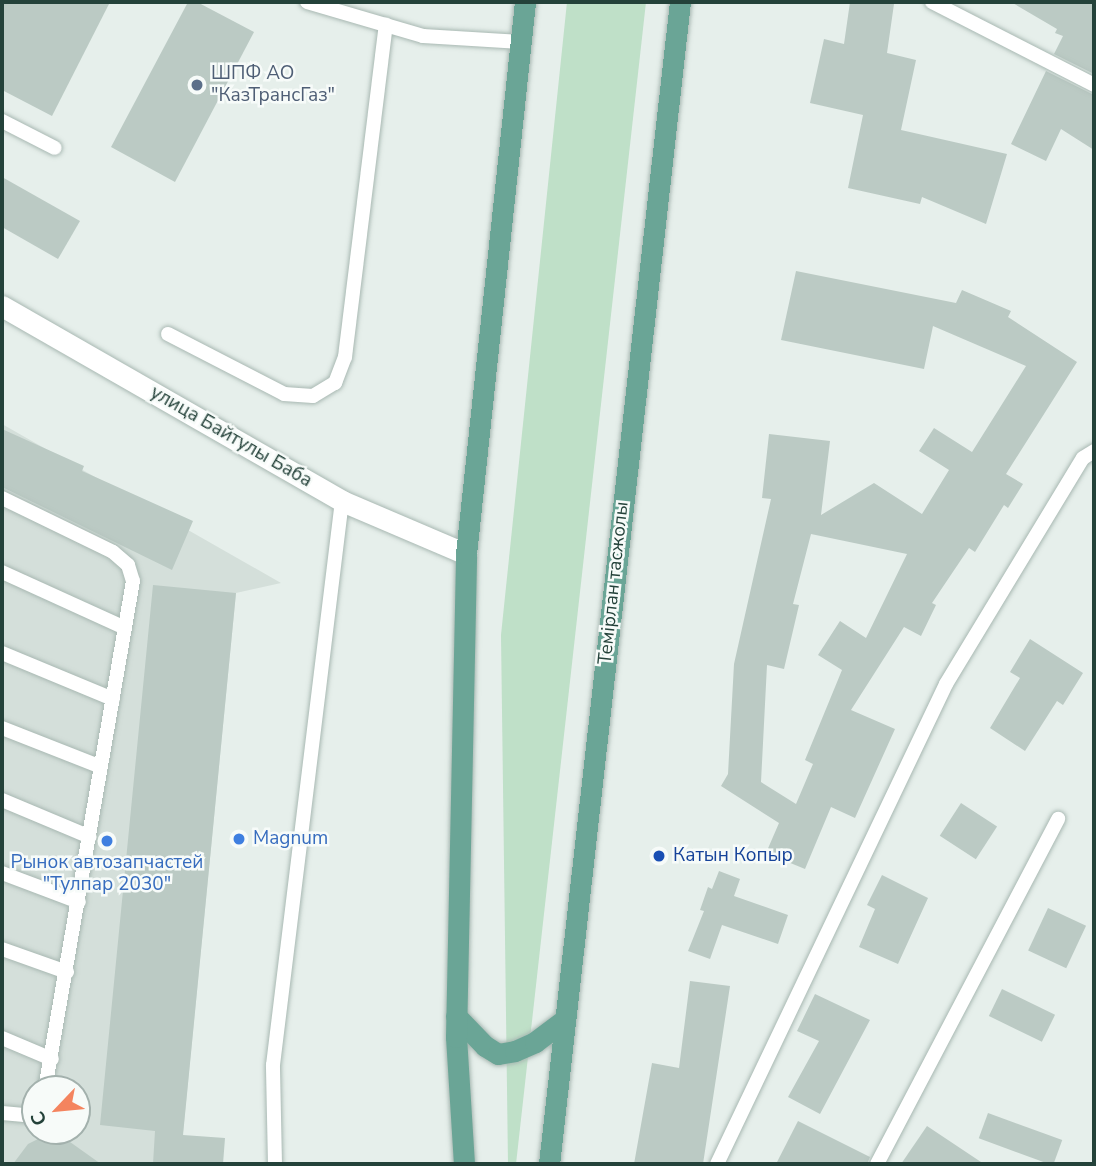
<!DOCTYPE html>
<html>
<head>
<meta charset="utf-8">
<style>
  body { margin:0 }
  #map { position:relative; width:1096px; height:1166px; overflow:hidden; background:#e6efeb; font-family:"Nunito Sans",sans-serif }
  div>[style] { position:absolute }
  .built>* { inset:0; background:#d4dfda }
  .green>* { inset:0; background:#bfe0c8 }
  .building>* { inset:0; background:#bbcac4; transform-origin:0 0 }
  .roads { filter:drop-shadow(0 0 2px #a8b8b2) drop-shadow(0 0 2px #a8b8b2) }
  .service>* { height:14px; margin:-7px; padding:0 7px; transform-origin:7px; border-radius:7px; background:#fff }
  .minor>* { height:21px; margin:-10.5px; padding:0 10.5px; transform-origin:10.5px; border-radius:10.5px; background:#fff }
  .primary>* { height:21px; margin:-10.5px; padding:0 10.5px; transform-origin:10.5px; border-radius:10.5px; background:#6aa596 }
  .dots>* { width:19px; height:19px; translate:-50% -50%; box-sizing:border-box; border:4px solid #f7fbf9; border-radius:50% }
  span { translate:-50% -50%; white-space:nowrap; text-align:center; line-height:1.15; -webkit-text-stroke:5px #f7fbf9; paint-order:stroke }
  .service-label { font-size:19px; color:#4e5e75 }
  .left { translate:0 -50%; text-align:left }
  .street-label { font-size:19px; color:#24423a }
  .shop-label { font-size:19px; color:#366cbe }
  .transit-label { font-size:19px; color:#164399 }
  .frame { position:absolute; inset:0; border:4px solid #24423a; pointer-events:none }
  .north { position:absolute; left:21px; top:1075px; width:70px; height:70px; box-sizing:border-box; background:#f7fbf9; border:2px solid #a3b1ad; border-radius:50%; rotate:244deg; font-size:19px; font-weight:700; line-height:28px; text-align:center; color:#24423a }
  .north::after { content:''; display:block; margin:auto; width:24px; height:32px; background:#f4845f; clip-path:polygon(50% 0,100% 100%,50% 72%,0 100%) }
</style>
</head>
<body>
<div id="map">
  <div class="built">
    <div style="clip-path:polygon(evenodd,2px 424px,281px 583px,236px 593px,183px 1133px,188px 1164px,2px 1164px,2px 424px,35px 1089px,77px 1089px,77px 1131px,35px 1131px,35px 1089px)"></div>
  </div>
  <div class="green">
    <div style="clip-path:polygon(567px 2px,646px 2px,516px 1164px,508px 1164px,501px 635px)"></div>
  </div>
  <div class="building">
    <div style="clip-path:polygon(2px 2px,110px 2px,52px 116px,2px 90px)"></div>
    <div style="clip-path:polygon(188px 2px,197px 2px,254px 32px,175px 182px,111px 147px)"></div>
    <div style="clip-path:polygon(850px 2px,894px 4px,887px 53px,916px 60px,901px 130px,1007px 154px,986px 224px,922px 197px,920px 204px,848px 188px,863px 115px,810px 103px,824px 39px,844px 44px)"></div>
    <div style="clip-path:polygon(1011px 2px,1094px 2px,1094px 74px,1054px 54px,1063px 36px,1055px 33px,1057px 29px)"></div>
    <div style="clip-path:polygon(1046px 71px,1094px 95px,1094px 150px,1061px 129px,1046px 161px,1011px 144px)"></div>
    <div style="clip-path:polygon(2px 177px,80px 221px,58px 259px,2px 227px)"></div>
    <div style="clip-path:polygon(evenodd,796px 271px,956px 303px,962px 290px,1011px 311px,1008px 317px,1077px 362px,1006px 474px,1023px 484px,1008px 508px,1004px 505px,975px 552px,969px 548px,932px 603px,936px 605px,921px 636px,904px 627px,851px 710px,895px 729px,855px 818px,831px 807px,805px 869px,766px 853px,779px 823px,721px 786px,728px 774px,734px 664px,771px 499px,762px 498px,769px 434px,830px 441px,821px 515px,874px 483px,922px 514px,949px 470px,919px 451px,934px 428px,972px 452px,1026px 366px,933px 326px,924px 369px,781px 340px,796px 271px,811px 534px,907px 554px,866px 638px,840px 621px,818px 655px,842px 670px,805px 760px,813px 764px,796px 804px,761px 782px,767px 665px,784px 669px,799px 605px,793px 604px,811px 534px)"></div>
    <div style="clip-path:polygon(2px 429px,84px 466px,82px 471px,193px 521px,172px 570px,2px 487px)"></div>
    <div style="clip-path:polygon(153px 585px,236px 593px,183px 1135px,225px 1138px,223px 1164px,153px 1164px,155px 1131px,100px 1125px)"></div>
    <div style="clip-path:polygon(1030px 639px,1083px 673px,1063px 705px,1057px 701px,1025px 751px,990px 728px,1020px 678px,1010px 672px)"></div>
    <div style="left:961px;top:803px;width:43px;height:39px;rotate:33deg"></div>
    <div style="clip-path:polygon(719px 871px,740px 879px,734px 896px,788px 915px,778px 944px,722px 925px,710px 959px,688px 951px,704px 911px,700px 910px,708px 887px,712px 889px)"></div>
    <div style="clip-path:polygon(882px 875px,928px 898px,898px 964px,859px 947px,875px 909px,867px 905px)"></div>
    <div style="left:1048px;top:908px;width:42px;height:47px;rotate:25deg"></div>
    <div style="clip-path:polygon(690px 981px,730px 986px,703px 1164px,634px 1164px,652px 1063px,679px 1068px)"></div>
    <div style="left:1002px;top:989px;width:59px;height:30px;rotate:26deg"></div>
    <div style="clip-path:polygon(815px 994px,870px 1020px,820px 1114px,788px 1097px,819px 1041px,797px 1031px)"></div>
    <div style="left:988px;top:1113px;width:79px;height:27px;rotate:20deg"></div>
    <div style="clip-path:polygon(798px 1121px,870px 1157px,867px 1164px,776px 1164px)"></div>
    <div style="clip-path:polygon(927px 1126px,984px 1164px,901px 1164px)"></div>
    <div style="clip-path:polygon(44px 1136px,63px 1137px,101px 1164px,13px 1164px,28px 1144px)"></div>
  </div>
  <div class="roads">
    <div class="service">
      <div style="left:307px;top:2px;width:121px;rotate:16.3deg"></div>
      <div style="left:423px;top:36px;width:98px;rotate:3.5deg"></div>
      <div style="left:932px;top:2px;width:182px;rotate:27.1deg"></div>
      <div style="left:2px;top:121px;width:59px;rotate:27deg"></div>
      <div style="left:168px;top:334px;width:131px;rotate:27.3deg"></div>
      <div style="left:284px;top:394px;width:29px;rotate:4deg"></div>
      <div style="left:313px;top:396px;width:26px;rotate:-31deg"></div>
      <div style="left:335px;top:383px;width:28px;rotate:-69deg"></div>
      <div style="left:345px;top:357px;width:335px;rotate:-83deg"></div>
      <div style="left:2px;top:498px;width:123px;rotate:25.9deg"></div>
      <div style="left:113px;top:552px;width:20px;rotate:41deg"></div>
      <div style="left:128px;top:565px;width:17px;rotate:73deg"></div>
      <div style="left:133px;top:581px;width:516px;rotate:99.83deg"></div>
      <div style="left:2px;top:572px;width:135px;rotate:24.5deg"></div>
      <div style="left:2px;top:653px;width:120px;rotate:22.5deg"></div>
      <div style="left:2px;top:728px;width:106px;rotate:21.5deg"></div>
      <div style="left:2px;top:800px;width:95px;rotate:22.8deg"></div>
      <div style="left:2px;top:873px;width:82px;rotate:20.6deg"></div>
      <div style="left:2px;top:949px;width:69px;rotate:19.5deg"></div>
      <div style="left:2px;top:1038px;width:54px;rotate:22.8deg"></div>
      <div style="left:2px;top:1113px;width:25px;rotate:5deg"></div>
      <div style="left:27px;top:1115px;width:11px;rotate:-41deg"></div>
      <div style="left:275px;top:1164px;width:99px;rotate:-91.2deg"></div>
      <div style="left:273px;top:1065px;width:568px;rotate:-83.03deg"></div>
      <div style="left:717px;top:1164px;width:532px;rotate:-64.49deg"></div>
      <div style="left:946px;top:684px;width:264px;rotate:-58.8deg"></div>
      <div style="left:1083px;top:458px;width:13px;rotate:-32deg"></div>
      <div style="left:877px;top:1164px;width:390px;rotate:-62.3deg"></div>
    </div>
    <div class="minor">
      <div style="left:2px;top:306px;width:392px;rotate:29.8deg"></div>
      <div style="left:342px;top:501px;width:135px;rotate:23.1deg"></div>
    </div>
    <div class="primary">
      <div style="left:456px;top:1016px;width:42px;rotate:46deg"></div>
      <div style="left:485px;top:1046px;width:15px;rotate:32deg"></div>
      <div style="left:498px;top:1054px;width:17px;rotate:-10deg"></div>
      <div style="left:515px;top:1051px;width:22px;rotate:-24deg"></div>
      <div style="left:535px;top:1042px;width:36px;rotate:-37deg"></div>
      <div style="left:464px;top:1164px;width:127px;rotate:-93.6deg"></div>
      <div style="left:456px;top:1037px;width:483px;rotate:-88.8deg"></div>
      <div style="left:466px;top:554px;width:555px;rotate:-83.9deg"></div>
      <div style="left:549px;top:1164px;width:1169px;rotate:-83.57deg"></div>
    </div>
  </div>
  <div class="dots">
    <div style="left:197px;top:85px;background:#5c6f8a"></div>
    <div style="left:239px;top:839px;background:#3f7fe0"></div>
    <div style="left:107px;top:841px;background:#3f7fe0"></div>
    <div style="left:659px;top:856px;background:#1a4fb4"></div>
  </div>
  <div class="service-label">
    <span class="left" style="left:211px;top:85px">ШПФ АО<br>"КазТрансГаз"</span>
  </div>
  <div class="street-label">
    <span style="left:231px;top:437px;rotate:30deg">улица Байтулы Баба</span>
    <span style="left:614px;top:583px;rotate:-84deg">Темірлан тасжолы</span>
  </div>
  <div class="shop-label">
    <span class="left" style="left:253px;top:839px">Magnum</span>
    <span style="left:107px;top:874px">Рынок автозапчастей<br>"Тулпар 2030"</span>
  </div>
  <div class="transit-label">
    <span class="left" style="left:673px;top:856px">Катын Копыр</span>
  </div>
  <div class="frame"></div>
  <div class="north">С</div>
</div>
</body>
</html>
